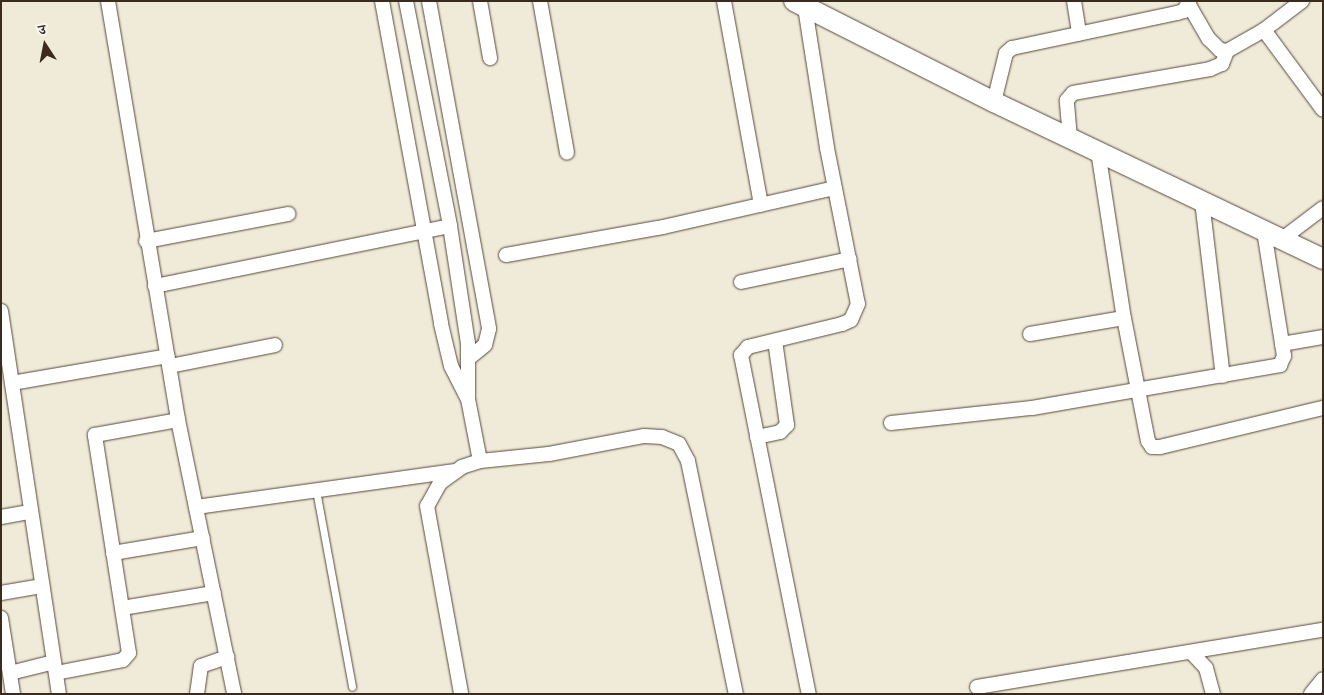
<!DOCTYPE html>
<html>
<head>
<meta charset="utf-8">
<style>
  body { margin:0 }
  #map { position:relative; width:1324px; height:695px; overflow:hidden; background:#f0ebd9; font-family:"IM FELL DW Pica","Noto Serif Devanagari",serif }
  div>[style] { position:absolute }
  .roads { filter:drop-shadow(0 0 1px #56473a) drop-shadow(0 0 1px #56473a) }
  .lane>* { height:7px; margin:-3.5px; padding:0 3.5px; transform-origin:3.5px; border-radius:3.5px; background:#fff }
  .street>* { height:14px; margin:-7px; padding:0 7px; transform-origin:7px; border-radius:7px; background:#fff }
  .secondary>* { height:20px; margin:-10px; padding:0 10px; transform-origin:10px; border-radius:10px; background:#fff }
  span { translate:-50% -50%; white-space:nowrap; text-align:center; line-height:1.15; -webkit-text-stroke:4px #f6f6f2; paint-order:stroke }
  .frame { position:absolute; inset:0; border:2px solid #3b2a1e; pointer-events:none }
  .north { position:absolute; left:20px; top:20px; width:50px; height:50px; -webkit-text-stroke:4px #f6f6f2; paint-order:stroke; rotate:349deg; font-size:14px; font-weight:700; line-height:20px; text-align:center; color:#3b2a1e }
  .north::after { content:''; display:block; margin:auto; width:18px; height:22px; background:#3b2a1e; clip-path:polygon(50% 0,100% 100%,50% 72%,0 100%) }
</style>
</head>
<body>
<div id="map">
  <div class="roads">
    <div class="lane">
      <div style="left:316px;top:490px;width:200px;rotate:79.6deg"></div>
    </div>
    <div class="street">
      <div style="left:108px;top:1px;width:425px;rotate:80.5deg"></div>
      <div style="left:178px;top:420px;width:280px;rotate:78.4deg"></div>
      <div style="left:382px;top:1px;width:328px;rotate:79.6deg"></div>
      <div style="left:441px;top:324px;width:43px;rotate:76.6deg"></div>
      <div style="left:451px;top:366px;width:36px;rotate:63deg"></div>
      <div style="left:406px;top:1px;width:229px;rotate:78.9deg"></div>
      <div style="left:450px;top:226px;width:118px;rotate:81.3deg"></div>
      <div style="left:468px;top:343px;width:56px;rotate:90deg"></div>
      <div style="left:468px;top:399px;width:63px;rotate:79deg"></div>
      <div style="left:480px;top:461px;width:19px;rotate:162deg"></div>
      <div style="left:462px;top:467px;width:27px;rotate:144deg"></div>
      <div style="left:440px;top:483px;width:26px;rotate:119deg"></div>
      <div style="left:427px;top:506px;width:191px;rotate:79.7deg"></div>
      <div style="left:429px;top:1px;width:333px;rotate:79.6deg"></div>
      <div style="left:489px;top:329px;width:16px;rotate:104deg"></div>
      <div style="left:485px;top:345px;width:21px;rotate:141deg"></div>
      <div style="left:480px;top:1px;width:58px;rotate:80deg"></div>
      <div style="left:540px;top:1px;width:154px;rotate:79.9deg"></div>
      <div style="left:724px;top:1px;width:207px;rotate:79.7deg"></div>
      <div style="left:804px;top:1px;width:149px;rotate:81.1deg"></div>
      <div style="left:827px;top:148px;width:159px;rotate:78.8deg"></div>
      <div style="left:858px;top:304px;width:17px;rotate:114deg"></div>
      <div style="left:851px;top:320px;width:10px;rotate:156deg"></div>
      <div style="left:842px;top:324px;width:97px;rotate:166.3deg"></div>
      <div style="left:748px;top:347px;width:11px;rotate:131deg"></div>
      <div style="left:741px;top:355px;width:346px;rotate:78.7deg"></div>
      <div style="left:1074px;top:1px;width:33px;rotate:81deg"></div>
      <div style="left:1189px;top:5px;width:39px;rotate:60deg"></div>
      <div style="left:1209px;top:39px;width:16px;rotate:45deg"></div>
      <div style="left:1220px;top:50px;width:7px;rotate:8deg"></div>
      <div style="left:1227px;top:51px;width:43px;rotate:-29.6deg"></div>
      <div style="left:1264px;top:30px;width:48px;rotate:-37.3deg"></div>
      <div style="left:1264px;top:30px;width:99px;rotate:53.6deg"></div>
      <div style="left:994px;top:102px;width:50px;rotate:-76.2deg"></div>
      <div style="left:1006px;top:53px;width:8px;rotate:-40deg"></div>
      <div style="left:1012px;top:48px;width:169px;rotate:-12deg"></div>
      <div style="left:1177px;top:13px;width:7px;rotate:-16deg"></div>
      <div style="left:1184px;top:11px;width:11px;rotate:-63deg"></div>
      <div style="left:1070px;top:138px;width:38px;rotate:-95deg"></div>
      <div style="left:1067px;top:100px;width:9px;rotate:-49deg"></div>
      <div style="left:1073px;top:93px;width:139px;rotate:-9.9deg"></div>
      <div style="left:1210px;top:69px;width:13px;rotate:-23deg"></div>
      <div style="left:1222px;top:64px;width:14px;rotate:-69deg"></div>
      <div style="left:1098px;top:151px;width:169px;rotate:81.2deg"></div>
      <div style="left:1124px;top:318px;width:125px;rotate:79deg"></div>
      <div style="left:1148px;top:441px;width:7px;rotate:56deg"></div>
      <div style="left:1152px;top:447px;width:8px"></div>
      <div style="left:1160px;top:447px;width:168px;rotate:-13.5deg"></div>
      <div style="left:1202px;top:201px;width:176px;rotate:83.2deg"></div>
      <div style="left:1282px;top:239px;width:51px;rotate:-37.1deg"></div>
      <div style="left:146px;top:241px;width:145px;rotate:-10.8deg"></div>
      <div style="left:506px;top:255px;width:159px;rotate:-10.1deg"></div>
      <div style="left:663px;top:227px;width:176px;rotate:-12.8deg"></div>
      <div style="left:741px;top:282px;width:111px;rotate:-11.9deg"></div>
      <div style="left:155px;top:286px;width:301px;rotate:-11.5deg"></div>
      <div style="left:1px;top:311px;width:387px;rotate:81.4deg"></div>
      <div style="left:1030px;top:334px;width:95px;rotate:-9.7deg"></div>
      <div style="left:1282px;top:344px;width:42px;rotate:-9.7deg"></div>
      <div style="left:170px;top:366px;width:107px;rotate:-11.3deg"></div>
      <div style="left:12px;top:383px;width:158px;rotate:-9.8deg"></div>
      <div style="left:891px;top:423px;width:142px;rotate:-6.1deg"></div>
      <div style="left:1032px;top:408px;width:252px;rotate:-9.8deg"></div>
      <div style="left:1280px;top:365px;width:10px;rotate:-66deg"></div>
      <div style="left:1284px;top:356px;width:127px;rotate:-99.1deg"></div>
      <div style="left:757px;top:437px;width:24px;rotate:-12deg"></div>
      <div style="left:780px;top:432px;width:10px;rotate:-45deg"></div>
      <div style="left:787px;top:425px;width:85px;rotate:-98.1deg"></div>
      <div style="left:480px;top:461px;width:69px;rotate:-5.8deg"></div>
      <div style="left:549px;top:454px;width:97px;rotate:-10.7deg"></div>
      <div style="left:644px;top:436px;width:18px;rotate:3deg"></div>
      <div style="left:662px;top:437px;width:18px;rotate:22deg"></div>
      <div style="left:679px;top:444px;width:19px;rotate:62deg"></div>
      <div style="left:688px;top:461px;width:238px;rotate:78.4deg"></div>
      <div style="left:196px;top:507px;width:260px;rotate:-7.9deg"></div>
      <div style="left:1px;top:517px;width:29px;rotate:-10deg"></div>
      <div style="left:113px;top:553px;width:91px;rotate:-9.5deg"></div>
      <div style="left:1px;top:593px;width:42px;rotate:-9.7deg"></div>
      <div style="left:122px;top:608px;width:93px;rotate:-9.3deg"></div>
      <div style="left:1px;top:618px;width:77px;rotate:81deg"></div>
      <div style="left:1191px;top:652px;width:22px;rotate:47deg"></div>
      <div style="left:1206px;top:668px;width:27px;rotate:75deg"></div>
      <div style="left:10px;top:673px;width:45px;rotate:-14deg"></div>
      <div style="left:56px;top:673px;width:68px;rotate:-11deg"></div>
      <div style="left:123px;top:660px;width:9px;rotate:-49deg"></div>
      <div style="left:129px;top:653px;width:221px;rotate:-98.9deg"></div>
      <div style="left:95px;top:435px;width:84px;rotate:-10.2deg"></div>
      <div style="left:977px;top:687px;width:351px;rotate:-9.4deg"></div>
      <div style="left:197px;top:694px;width:28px;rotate:-82deg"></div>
      <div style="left:201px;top:666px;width:28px;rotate:-19deg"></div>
      <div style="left:1311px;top:694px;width:19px;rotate:-51deg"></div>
    </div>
    <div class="secondary">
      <div style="left:794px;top:1px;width:224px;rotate:26.8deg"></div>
      <div style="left:994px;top:102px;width:365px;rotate:25.5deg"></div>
    </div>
  </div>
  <div class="frame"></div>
  <div class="north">उ</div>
</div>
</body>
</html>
